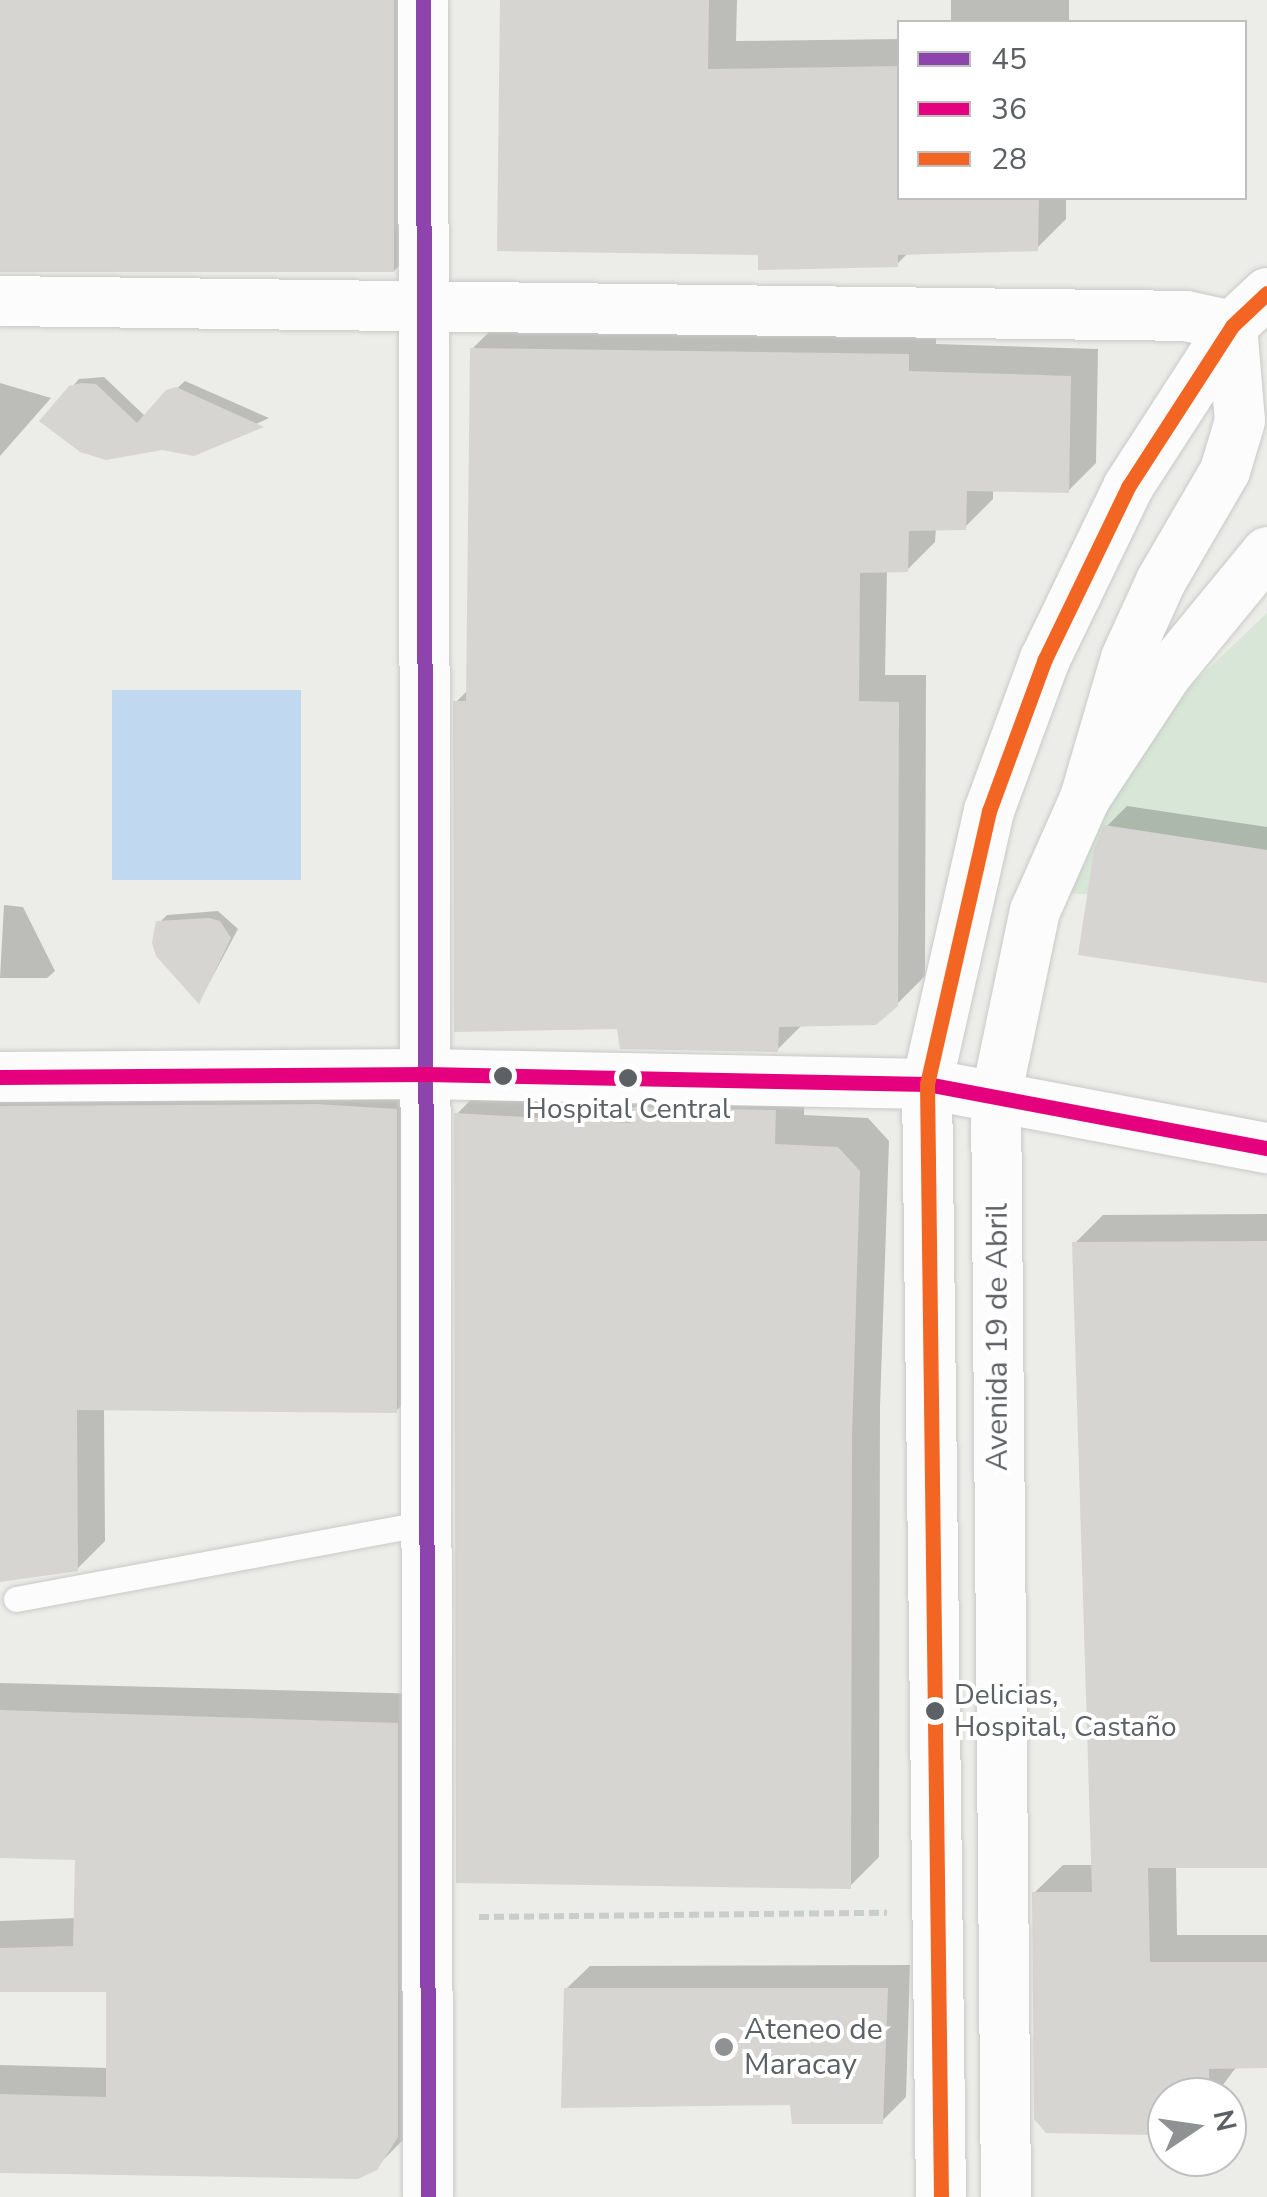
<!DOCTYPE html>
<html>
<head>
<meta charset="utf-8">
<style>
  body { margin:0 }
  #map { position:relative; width:1267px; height:2197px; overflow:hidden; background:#ecece8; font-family:"Nunito Sans",sans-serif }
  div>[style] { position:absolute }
  .green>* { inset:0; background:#d7e6d6 }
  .water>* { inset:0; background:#c1d8f1; transform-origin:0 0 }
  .shadow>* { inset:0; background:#0003; transform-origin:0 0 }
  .building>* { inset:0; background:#d6d5d2; transform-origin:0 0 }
  .path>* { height:6px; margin-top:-3px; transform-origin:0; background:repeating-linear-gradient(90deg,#c9cdcb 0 10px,transparent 0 15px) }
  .roads { filter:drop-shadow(0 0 2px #c9cac9) drop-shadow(0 0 2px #c9cac9) }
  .service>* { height:25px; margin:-12.5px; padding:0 12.5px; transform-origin:12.5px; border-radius:12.5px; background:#fcfcfc }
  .minor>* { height:50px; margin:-25px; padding:0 25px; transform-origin:25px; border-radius:25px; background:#fcfcfc }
  .bus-1>* { height:15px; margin:-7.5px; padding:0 7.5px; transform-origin:7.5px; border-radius:7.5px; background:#8e44ad }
  .bus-2>* { height:15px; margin:-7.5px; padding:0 7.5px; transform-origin:7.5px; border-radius:7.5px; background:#e5007d }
  .bus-3>* { height:15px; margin:-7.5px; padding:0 7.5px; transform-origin:7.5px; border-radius:7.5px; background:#f26522 }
  .dots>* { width:28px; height:28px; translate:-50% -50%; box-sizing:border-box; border:5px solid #fff; border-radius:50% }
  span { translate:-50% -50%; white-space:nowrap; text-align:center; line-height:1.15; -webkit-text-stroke:8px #fff; paint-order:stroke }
  .bus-label { font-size:28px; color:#5d6064 }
  .left { translate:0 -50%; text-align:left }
  .street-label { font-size:30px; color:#5d6064 }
  .poi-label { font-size:30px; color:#5d6064 }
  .legend { position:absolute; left:897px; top:20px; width:350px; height:180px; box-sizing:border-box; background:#fff; border:2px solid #bebfc1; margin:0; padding:12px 18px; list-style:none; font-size:30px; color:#5d6064 }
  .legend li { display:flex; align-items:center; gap:20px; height:50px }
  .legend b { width:50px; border:2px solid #bebfc1 }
  .north { position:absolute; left:1147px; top:2077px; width:100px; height:100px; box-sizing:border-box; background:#fff; border:2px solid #bebfc1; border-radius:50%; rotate:77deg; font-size:28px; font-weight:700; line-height:40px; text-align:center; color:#5d6064 }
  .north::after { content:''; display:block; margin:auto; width:35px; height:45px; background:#8f9192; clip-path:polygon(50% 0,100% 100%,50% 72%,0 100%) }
</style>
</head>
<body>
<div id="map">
  <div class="green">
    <div style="clip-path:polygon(1267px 613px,1267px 902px,1060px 893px,1096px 776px)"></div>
  </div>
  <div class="water">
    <div style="left:112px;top:690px;width:189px;height:190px"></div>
  </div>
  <div class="shadow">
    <div style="clip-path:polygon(0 0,425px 0,421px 244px,394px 271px,0 271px)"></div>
    <div style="clip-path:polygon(502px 0,737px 0,736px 41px,900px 39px,900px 198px,1066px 198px,1066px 219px,1037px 248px,909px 252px,897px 264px,760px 253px)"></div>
    <div style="left:951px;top:0;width:118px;height:22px"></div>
    <div style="clip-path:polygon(500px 321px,936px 327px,936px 344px,1098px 349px,1096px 463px,1068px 491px,993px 489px,993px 499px,965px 527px,936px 528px,935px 542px,907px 570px,887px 570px,885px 675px,926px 675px,925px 976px,897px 1004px,803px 1024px,777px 1050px,619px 1027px,456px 702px,468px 690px,472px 349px)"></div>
    <div style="clip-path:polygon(104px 377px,146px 417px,185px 381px,269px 418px,194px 453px,162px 447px,71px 388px,79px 379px)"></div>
    <div style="clip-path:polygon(0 383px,51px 398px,0 456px)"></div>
    <div style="clip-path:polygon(1127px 806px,1267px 827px,1267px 981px,1106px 827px)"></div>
    <div style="clip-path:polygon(4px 905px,23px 907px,55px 971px,47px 978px,0 978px)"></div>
    <div style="clip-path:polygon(218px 911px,238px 929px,200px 1000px,159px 923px,167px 915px)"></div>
    <div style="clip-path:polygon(0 1069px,423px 1083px,424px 1383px,396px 1411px,104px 1408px,105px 1541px,77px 1569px,0 1576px)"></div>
    <div style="clip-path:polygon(805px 1081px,804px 1115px,868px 1118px,889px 1141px,880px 1407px,879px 1857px,850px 1886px,457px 1114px,486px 1084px)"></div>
    <div style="clip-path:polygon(1267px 1214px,1267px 1865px,1176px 1866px,1177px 1935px,1267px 1935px,1267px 2065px,1237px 2066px,1214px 2097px,1167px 2097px,1167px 2118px,1152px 2132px,1034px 1893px,1063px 1865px,1093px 1865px,1075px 1243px,1103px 1215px)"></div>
    <div style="clip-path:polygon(0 1683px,426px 1694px,405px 2138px,375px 2168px,0 2171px,0 2065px,109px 2068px,108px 1990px,0 1990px,0 1921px,76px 1918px,78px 1858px,0 1856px)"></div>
    <div style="clip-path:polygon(910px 1965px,906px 2097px,882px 2121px,792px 2102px,566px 1989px,590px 1966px)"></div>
  </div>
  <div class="building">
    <div style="left:0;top:0;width:394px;height:272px"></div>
    <div style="clip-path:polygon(500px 0,709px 0,708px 69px,900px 66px,900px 198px,1039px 198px,1038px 251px,898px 255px,898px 267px,758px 270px,758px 255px,497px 251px)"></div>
    <div style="clip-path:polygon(470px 348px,909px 354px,909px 371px,1071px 376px,1069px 493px,967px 491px,966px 530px,909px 531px,908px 572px,860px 573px,859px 701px,899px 702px,898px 1006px,876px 1025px,779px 1027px,778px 1052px,620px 1049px,617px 1029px,454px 1032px,453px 701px,466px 701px)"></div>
    <div style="clip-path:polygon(81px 383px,96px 384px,137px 423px,166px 390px,176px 387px,264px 427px,194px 456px,162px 450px,106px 460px,80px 452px,39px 421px,69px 386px)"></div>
    <div style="clip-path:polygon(1104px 825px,1267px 850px,1267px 983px,1078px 955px,1094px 850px)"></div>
    <div style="clip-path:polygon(209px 918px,220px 921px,231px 938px,199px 1004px,156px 956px,152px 943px,156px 921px)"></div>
    <div style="clip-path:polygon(316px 1104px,397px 1109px,397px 1413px,77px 1410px,78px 1571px,0 1582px,0 1106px)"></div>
    <div style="clip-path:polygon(628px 1107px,776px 1110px,775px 1144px,838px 1147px,860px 1171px,852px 1438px,851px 1889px,456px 1883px,454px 1113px,631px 1123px)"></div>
    <div style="clip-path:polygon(1267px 1241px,1267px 1868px,1148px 1868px,1150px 1962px,1267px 1962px,1267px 2068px,1209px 2069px,1210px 2097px,1167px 2097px,1167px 2104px,1153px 2104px,1153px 2135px,1046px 2133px,1034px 2119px,1032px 1892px,1092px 1892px,1072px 1242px)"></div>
    <div style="clip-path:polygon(0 1710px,398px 1723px,398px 2137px,377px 2170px,358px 2179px,0 2173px,0 2094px,106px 2097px,106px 1992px,0 1992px,0 1948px,73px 1946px,75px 1860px,0 1858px)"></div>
    <div style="clip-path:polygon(564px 1988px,888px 1988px,883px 2124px,792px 2124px,790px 2105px,561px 2108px)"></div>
  </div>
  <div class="path">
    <div style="left:479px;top:1917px;width:408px;rotate:-0.6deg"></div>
  </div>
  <div class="roads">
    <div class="service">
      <div style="left:16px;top:1599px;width:418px;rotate:-10.5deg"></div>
    </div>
    <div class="minor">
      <div style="left:423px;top:0;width:2197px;rotate:89.87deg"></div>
      <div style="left:0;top:301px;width:1186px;rotate:0.72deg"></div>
      <div style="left:1186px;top:316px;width:47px;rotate:12.3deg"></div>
      <div style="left:1232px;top:326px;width:95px;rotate:85.2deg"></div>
      <div style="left:1240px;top:421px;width:52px;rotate:106.7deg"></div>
      <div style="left:1225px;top:471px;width:127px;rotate:120.2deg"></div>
      <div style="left:1161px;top:581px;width:85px;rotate:114.4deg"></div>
      <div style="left:1126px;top:658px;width:146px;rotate:106.3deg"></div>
      <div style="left:0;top:1077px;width:426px;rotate:-0.4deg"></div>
      <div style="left:426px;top:1074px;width:501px;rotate:1.14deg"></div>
      <div style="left:927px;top:1084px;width:346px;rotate:10.7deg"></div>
      <div style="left:941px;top:2197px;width:1113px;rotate:-90.72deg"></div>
      <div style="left:927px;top:1084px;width:280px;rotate:-77.2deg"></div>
      <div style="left:989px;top:811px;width:162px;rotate:-69.8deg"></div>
      <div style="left:1045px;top:659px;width:191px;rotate:-64.2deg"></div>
      <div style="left:1128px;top:487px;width:192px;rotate:-57.1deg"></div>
      <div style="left:1232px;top:326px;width:48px;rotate:-43.3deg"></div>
      <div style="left:1006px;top:2197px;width:1100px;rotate:-90.52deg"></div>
      <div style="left:996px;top:1097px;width:190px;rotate:-78.2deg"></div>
      <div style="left:1035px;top:911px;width:124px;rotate:-66.1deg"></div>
      <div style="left:1085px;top:798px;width:147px;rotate:-56.6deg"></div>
      <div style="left:1166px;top:675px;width:159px;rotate:-50.6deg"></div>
    </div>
  </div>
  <div class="bus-1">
    <div style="left:423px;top:0;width:2197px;rotate:89.87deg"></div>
  </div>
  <div class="bus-2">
    <div style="left:0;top:1077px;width:426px;rotate:-0.4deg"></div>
    <div style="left:426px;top:1074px;width:501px;rotate:1.14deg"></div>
    <div style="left:927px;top:1084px;width:346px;rotate:10.7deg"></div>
  </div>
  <div class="bus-3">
    <div style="left:941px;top:2197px;width:1113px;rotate:-90.72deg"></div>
    <div style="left:927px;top:1084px;width:280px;rotate:-77.2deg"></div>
    <div style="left:989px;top:811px;width:162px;rotate:-69.8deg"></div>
    <div style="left:1045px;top:659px;width:191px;rotate:-64.2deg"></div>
    <div style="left:1128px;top:487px;width:192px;rotate:-57.1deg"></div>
    <div style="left:1232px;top:326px;width:48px;rotate:-43.3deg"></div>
  </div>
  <div class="dots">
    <div style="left:503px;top:1076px;background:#5d6064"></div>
    <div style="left:628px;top:1078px;background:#5d6064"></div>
    <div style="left:935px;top:1711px;background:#5d6064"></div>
    <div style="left:724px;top:2047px;background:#8f9192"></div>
  </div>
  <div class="bus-label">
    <span style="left:628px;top:1109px">Hospital Central</span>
    <span class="left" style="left:954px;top:1711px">Delicias,<br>Hospital, Castaño</span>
  </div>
  <div class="street-label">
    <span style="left:998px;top:1337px;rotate:-90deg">Avenida 19 de Abril</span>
  </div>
  <div class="poi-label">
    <span class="left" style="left:744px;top:2047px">Ateneo de<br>Maracay</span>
  </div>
  <ul class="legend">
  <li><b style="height:12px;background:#8e44ad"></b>45</li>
  <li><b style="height:12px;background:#e5007d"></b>36</li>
  <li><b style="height:12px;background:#f26522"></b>28</li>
  </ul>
  <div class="north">N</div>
</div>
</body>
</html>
